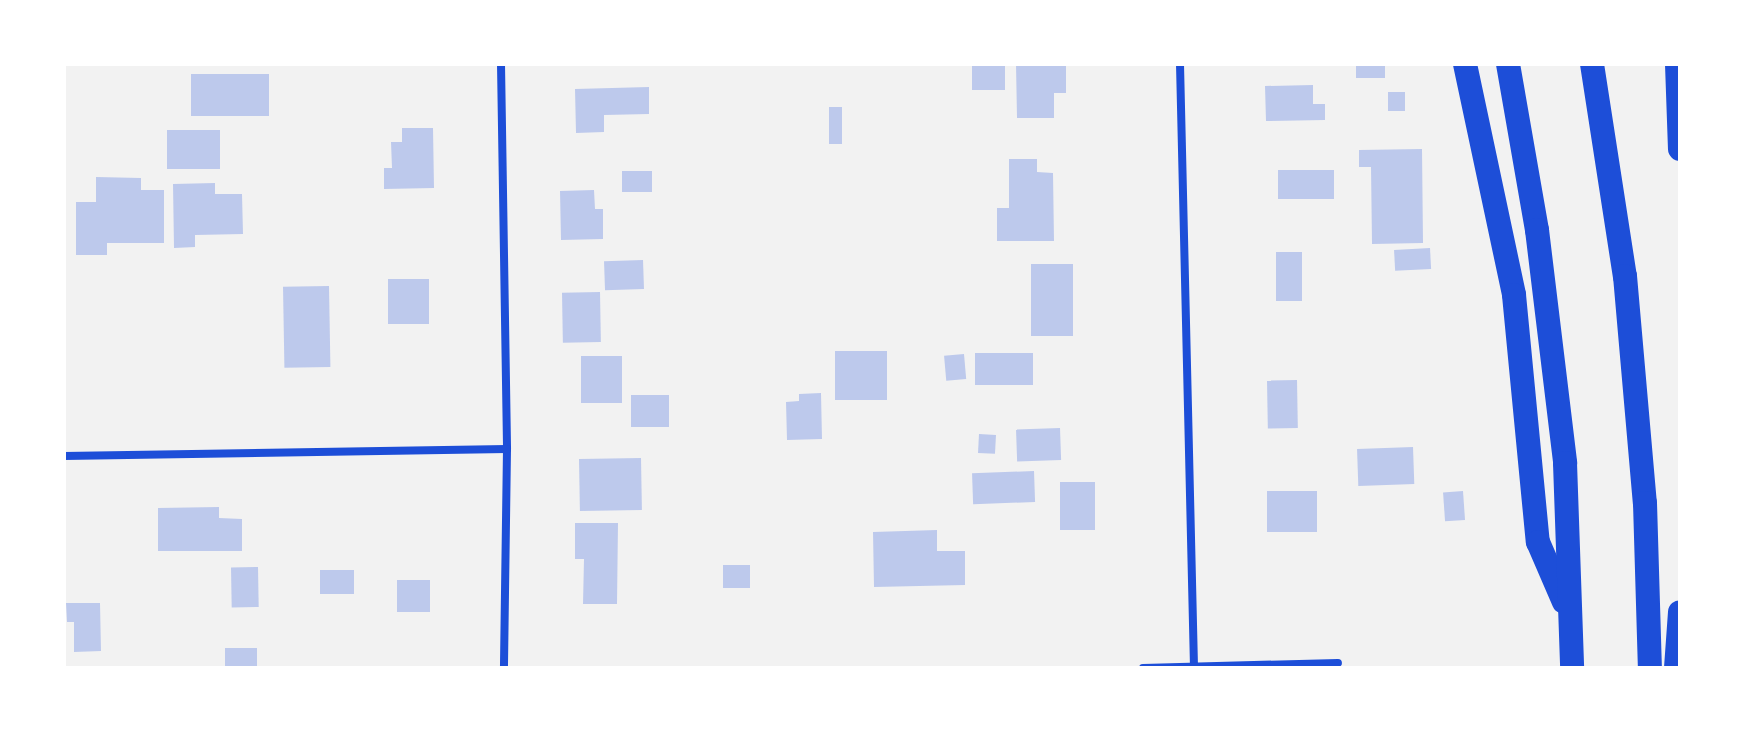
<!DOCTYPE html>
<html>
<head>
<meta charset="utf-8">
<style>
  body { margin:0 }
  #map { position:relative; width:1744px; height:732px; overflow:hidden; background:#f2f2f2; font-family:Quicksand,sans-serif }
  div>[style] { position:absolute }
  .building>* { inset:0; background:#bdc9ec; transform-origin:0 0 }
  .minor>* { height:8px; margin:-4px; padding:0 4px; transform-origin:4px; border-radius:4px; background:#1d4ed8 }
  .motorway>* { height:24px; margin:-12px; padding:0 12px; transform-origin:12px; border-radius:12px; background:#1d4ed8 }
  span { translate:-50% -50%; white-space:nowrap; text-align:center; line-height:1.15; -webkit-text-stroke:7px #fff; paint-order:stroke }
  .frame { position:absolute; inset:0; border:66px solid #fff; pointer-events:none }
</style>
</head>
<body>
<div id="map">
  <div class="building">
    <div style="left:972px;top:64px;width:33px;height:26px"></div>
    <div style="clip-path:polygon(1016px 64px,1066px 64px,1066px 93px,1054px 93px,1054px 118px,1017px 118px)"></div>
    <div style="left:1356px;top:64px;width:29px;height:14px"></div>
    <div style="left:269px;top:74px;width:42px;height:78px;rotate:90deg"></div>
    <div style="clip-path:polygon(1313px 85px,1313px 104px,1325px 104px,1325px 120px,1266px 121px,1265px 86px)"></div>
    <div style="clip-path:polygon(649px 87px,649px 114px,604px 115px,604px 132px,576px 133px,575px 89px)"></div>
    <div style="left:1388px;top:92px;width:17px;height:19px"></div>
    <div style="left:829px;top:107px;width:13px;height:37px"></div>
    <div style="clip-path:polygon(402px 128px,433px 128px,434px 188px,384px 189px,384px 168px,392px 168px,391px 142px,402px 142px)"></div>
    <div style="left:220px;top:130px;width:39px;height:53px;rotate:90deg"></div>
    <div style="clip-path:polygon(1422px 149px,1423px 243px,1372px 244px,1371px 167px,1359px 167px,1359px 150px)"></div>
    <div style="clip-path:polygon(1009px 159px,1037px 159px,1037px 172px,1053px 173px,1054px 241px,997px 241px,997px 208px,1009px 208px)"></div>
    <div style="left:1334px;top:170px;width:29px;height:56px;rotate:90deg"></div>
    <div style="left:652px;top:171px;width:21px;height:30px;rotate:90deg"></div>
    <div style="clip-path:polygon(96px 177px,141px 178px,141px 190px,164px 190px,164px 243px,107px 243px,107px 255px,76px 255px,76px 202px,96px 202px)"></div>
    <div style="clip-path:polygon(215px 183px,215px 194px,242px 194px,243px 234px,195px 235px,195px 247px,174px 248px,173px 184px)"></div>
    <div style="clip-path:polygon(594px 190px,595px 209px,603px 209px,603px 239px,561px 240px,560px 191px)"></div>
    <div style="left:1430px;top:248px;width:21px;height:36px;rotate:87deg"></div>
    <div style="left:1276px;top:252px;width:26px;height:49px"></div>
    <div style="left:643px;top:260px;width:29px;height:39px;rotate:88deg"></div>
    <div style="left:1031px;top:264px;width:42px;height:72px"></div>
    <div style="left:388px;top:279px;width:41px;height:45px"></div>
    <div style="left:329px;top:286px;width:81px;height:46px;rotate:89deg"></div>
    <div style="left:600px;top:292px;width:50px;height:38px;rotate:89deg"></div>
    <div style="left:887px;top:351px;width:49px;height:52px;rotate:90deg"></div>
    <div style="left:1033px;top:353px;width:32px;height:58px;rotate:90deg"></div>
    <div style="left:964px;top:354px;width:25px;height:20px;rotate:85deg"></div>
    <div style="left:581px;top:356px;width:41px;height:47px"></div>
    <div style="left:1297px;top:380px;width:48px;height:30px;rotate:89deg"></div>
    <div style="clip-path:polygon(821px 393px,822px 439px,787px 440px,786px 402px,799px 401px,799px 394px)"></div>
    <div style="left:669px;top:395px;width:32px;height:38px;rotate:90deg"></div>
    <div style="left:1060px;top:428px;width:32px;height:44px;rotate:88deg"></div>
    <div style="left:979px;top:434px;width:17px;height:19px;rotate:3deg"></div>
    <div style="left:1413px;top:447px;width:37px;height:56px;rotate:88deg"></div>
    <div style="left:641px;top:458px;width:52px;height:62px;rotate:89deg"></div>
    <div style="left:1034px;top:471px;width:31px;height:62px;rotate:88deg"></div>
    <div style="left:1060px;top:482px;width:35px;height:48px"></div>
    <div style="left:1317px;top:491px;width:41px;height:50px;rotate:90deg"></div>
    <div style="left:1463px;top:491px;width:29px;height:20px;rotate:86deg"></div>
    <div style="clip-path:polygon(219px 507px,219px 518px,242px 519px,242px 551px,158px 551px,158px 508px)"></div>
    <div style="clip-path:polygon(575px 523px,618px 523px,617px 604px,583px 604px,584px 559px,575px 559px)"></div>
    <div style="clip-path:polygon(937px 530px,937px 551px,965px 551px,965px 585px,874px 587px,873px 532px)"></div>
    <div style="left:723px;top:565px;width:27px;height:23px"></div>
    <div style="left:258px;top:567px;width:40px;height:27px;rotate:89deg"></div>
    <div style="left:354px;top:570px;width:24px;height:34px;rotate:90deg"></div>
    <div style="left:397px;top:580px;width:33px;height:32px"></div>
    <div style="clip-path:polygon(66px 603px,100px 603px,101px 651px,74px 652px,74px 622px,67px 622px)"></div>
    <div style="left:225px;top:648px;width:32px;height:20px"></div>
  </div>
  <div class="minor">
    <div style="left:501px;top:64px;width:385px;rotate:89.1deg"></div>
    <div style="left:507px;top:449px;width:219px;rotate:90.8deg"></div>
    <div style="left:1180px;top:64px;width:604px;rotate:88.67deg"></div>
    <div style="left:64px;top:456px;width:443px;rotate:-0.9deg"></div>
    <div style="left:1143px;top:668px;width:195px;rotate:-1.5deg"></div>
  </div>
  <div class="motorway">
    <div style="left:1465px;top:64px;width:236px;rotate:78deg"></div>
    <div style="left:1514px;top:295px;width:248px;rotate:84.5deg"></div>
    <div style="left:1538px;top:542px;width:65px;rotate:66.6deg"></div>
    <div style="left:1508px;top:64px;width:169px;rotate:80.1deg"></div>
    <div style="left:1537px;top:230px;width:235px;rotate:83.1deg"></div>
    <div style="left:1565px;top:463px;width:205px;rotate:88deg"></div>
    <div style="left:1592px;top:64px;width:215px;rotate:81.2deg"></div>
    <div style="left:1625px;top:276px;width:228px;rotate:85deg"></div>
    <div style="left:1645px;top:503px;width:165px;rotate:88.3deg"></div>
    <div style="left:1677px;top:64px;width:85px;rotate:88deg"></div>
    <div style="left:1676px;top:668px;width:56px;rotate:-85.9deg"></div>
  </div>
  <div class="frame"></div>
</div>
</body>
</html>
